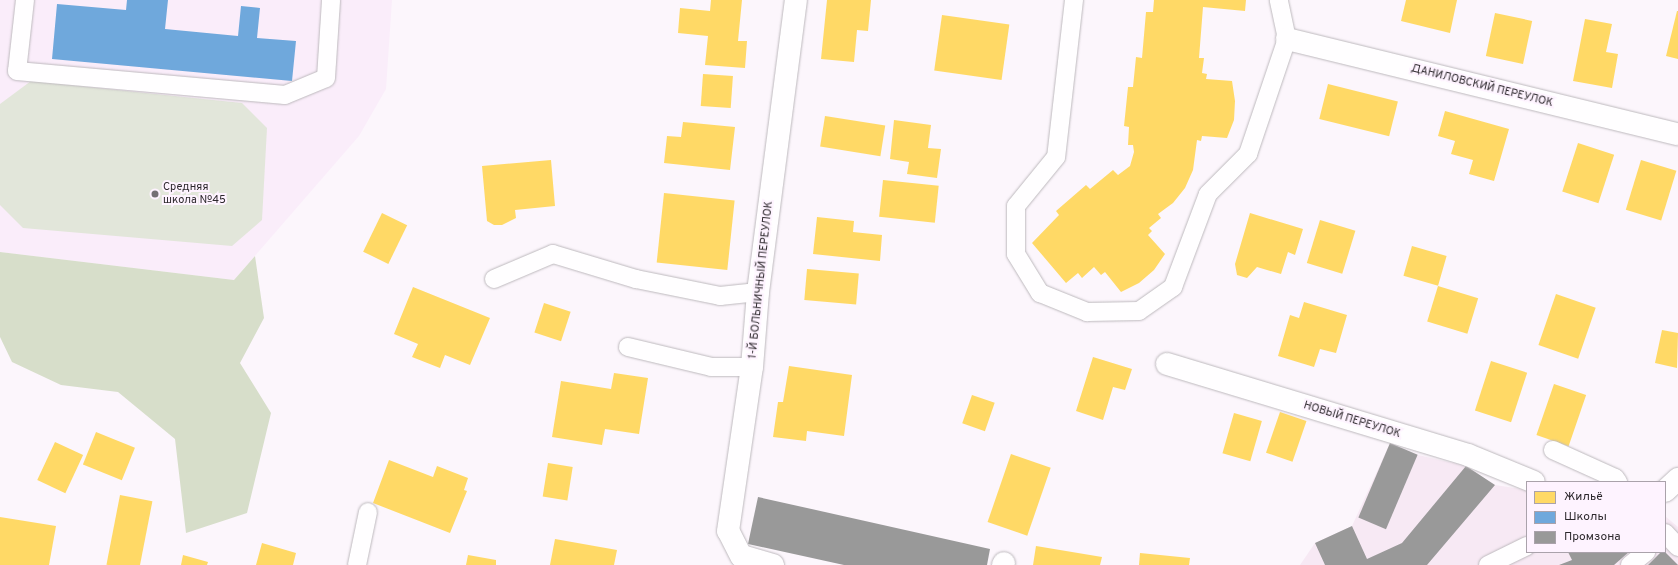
<!DOCTYPE html>
<html>
<head>
<meta charset="utf-8">
<style>
  body { margin:0 }
  #map { position:relative; width:1678px; height:565px; overflow:hidden; background:#fcf6fc; font-family:Overpass,sans-serif }
  div>[style] { position:absolute }
  .built>* { inset:0; background:#faedfa }
  .industrial>* { inset:0; background:#f7e9f4 }
  .green>* { inset:0; background:#e2e6da }
  .forest>* { inset:0; background:#d7deca }
  .homes>* { inset:0; background:#ffd966; transform-origin:0 0 }
  .schools>* { inset:0; background:#6fa8dc }
  .industry>* { inset:0; background:#999; transform-origin:0 0 }
  .roads { filter:drop-shadow(0 0 1px #bdb9bd) drop-shadow(0 0 1px #bdb9bd) }
  .service>* { height:18px; margin:-9px; padding:0 9px; transform-origin:9px; border-radius:9px; background:#fffeff }
  .minor>* { height:22px; margin:-11px; padding:0 11px; transform-origin:11px; border-radius:11px; background:#fffeff }
  .dots>* { width:11px; height:11px; translate:-50% -50%; box-sizing:border-box; border:2px solid #fef3ff; border-radius:50% }
  span { translate:-50% -50%; white-space:nowrap; text-align:center; line-height:1.15; -webkit-text-stroke:4px #fef3ff; paint-order:stroke }
  .street-label { font-size:11px; color:#2d282d }
  .poi-label { font-size:11px; color:#2d282d }
  .left { translate:0 -50%; text-align:left }
  .legend { position:absolute; left:1526px; top:481px; width:140px; height:72px; box-sizing:border-box; background:#fef3ff; border:1px solid #aaa2ab; margin:0; padding:5px 7px; list-style:none; font-size:12px; color:#2d282d }
  .legend li { display:flex; align-items:center; gap:8px; height:20px }
  .legend b { width:20px; border:1px solid #aaa2ab }
</style>
</head>
<body>
<div id="map">
  <div class="built">
    <div style="clip-path:polygon(0 0,392px 0,386px 89px,359px 136px,234px 280px,0 252px)"></div>
  </div>
  <div class="industrial">
    <div style="clip-path:polygon(1390px 443px,1418px 455px,1466px 466px,1495px 485px,1527px 490px,1527px 552px,1665px 552px,1665px 516px,1678px 527px,1678px 565px,1300px 565px,1315px 543px,1352px 526px)"></div>
  </div>
  <div class="green">
    <div style="clip-path:polygon(31px 81px,242px 103px,267px 128px,262px 220px,232px 246px,23px 228px,0 205px,0 104px)"></div>
  </div>
  <div class="forest">
    <div style="clip-path:polygon(0 252px,234px 280px,255px 256px,264px 318px,240px 363px,271px 413px,247px 513px,186px 533px,175px 439px,118px 392px,61px 385px,12px 362px,0 337px)"></div>
  </div>
  <div class="homes">
    <div style="clip-path:polygon(711px 0,742px 0,738px 41px,747px 41px,745px 68px,705px 65px,708px 36px,678px 33px,680px 8px,710px 11px)"></div>
    <div style="clip-path:polygon(827px 0,871px 0,868px 31px,857px 30px,854px 62px,821px 59px)"></div>
    <div style="clip-path:polygon(1154px 0,1246px 0,1245px 11px,1203px 7px,1199px 58px,1204px 58px,1202px 73px,1207px 74px,1206px 79px,1232px 81px,1235px 101px,1234px 120px,1227px 138px,1202px 136px,1201px 141px,1197px 140px,1193px 170px,1185px 188px,1173px 203px,1158px 214px,1161px 218px,1149px 228px,1152px 231px,1148px 235px,1165px 254px,1154px 270px,1139px 283px,1121px 292px,1105px 272px,1101px 275px,1094px 267px,1082px 278px,1078px 273px,1066px 283px,1032px 243px,1059px 215px,1056px 211px,1086px 185px,1090px 189px,1113px 170px,1118px 175px,1130px 166px,1134px 152px,1133px 145px,1128px 145px,1129px 127px,1124px 126px,1128px 87px,1133px 87px,1136px 57px,1142px 58px,1146px 12px,1153px 12px)"></div>
    <div style="clip-path:polygon(1406px 0,1457px 0,1450px 33px,1401px 21px)"></div>
    <div style="clip-path:polygon(1677px 11px,1678px 11px,1678px 59px,1666px 56px)"></div>
    <div style="left:1495px;top:13px;width:38px;height:44px;rotate:12deg"></div>
    <div style="left:942px;top:15px;width:68px;height:56px;rotate:8deg"></div>
    <div style="clip-path:polygon(1585px 19px,1612px 24px,1606px 52px,1618px 54px,1612px 88px,1573px 81px)"></div>
    <div style="left:703px;top:74px;width:30px;height:32px;rotate:4deg"></div>
    <div style="left:1328px;top:84px;width:72px;height:36px;rotate:14deg"></div>
    <div style="clip-path:polygon(1445px 111px,1509px 129px,1494px 181px,1469px 174px,1473px 160px,1451px 154px,1455px 141px,1438px 136px)"></div>
    <div style="left:825px;top:116px;width:61px;height:31px;rotate:9deg"></div>
    <div style="clip-path:polygon(894px 120px,931px 125px,928px 148px,941px 149px,937px 178px,907px 174px,909px 162px,890px 159px)"></div>
    <div style="clip-path:polygon(683px 122px,735px 127px,730px 170px,664px 163px,667px 136px,681px 137px)"></div>
    <div style="left:1578px;top:143px;width:38px;height:51px;rotate:18deg"></div>
    <div style="clip-path:polygon(551px 160px,555px 206px,515px 210px,516px 218px,502px 225px,494px 225px,487px 221px,482px 166px)"></div>
    <div style="left:1641px;top:160px;width:37px;height:52px;rotate:17deg"></div>
    <div style="left:883px;top:180px;width:56px;height:37px;rotate:6deg"></div>
    <div style="left:664px;top:193px;width:71px;height:70px;rotate:6deg"></div>
    <div style="left:382px;top:213px;width:28px;height:43px;rotate:26deg"></div>
    <div style="clip-path:polygon(1250px 213px,1303px 229px,1295px 255px,1288px 252px,1281px 274px,1257px 267px,1247px 278px,1237px 275px,1235px 264px)"></div>
    <div style="clip-path:polygon(817px 217px,854px 221px,853px 232px,882px 235px,880px 261px,813px 254px)"></div>
    <div style="left:1320px;top:220px;width:37px;height:45px;rotate:17deg"></div>
    <div style="left:1412px;top:246px;width:36px;height:31px;rotate:16deg"></div>
    <div style="left:807px;top:269px;width:52px;height:31px;rotate:5deg"></div>
    <div style="left:1438px;top:286px;width:42px;height:37px;rotate:17deg"></div>
    <div style="clip-path:polygon(413px 287px,490px 318px,470px 365px,445px 355px,440px 368px,412px 357px,418px 344px,394px 334px)"></div>
    <div style="left:1556px;top:294px;width:42px;height:54px;rotate:19deg"></div>
    <div style="clip-path:polygon(1304px 302px,1347px 315px,1336px 353px,1320px 349px,1314px 367px,1278px 356px,1290px 315px,1299px 318px)"></div>
    <div style="left:544px;top:303px;width:28px;height:31px;rotate:18deg"></div>
    <div style="clip-path:polygon(1662px 330px,1678px 333px,1677px 368px,1655px 363px)"></div>
    <div style="clip-path:polygon(1093px 357px,1132px 369px,1125px 390px,1113px 387px,1103px 420px,1076px 411px)"></div>
    <div style="left:1491px;top:361px;width:38px;height:52px;rotate:18deg"></div>
    <div style="clip-path:polygon(789px 366px,852px 375px,844px 436px,807px 431px,806px 441px,773px 437px,778px 402px,783px 402px)"></div>
    <div style="clip-path:polygon(614px 373px,648px 378px,639px 434px,605px 429px,602px 445px,552px 437px,561px 381px,611px 389px)"></div>
    <div style="left:1554px;top:384px;width:34px;height:54px;rotate:19deg"></div>
    <div style="left:972px;top:395px;width:24px;height:30px;rotate:19deg"></div>
    <div style="left:1280px;top:412px;width:28px;height:43px;rotate:19deg"></div>
    <div style="left:1234px;top:413px;width:29px;height:42px;rotate:16deg"></div>
    <div style="left:96px;top:432px;width:42px;height:35px;rotate:22deg"></div>
    <div style="left:55px;top:442px;width:31px;height:42px;rotate:25deg"></div>
    <div style="left:1011px;top:454px;width:42px;height:72px;rotate:19deg"></div>
    <div style="clip-path:polygon(389px 460px,433px 477px,437px 466px,468px 478px,464px 490px,467px 491px,450px 533px,373px 503px)"></div>
    <div style="left:548px;top:463px;width:25px;height:34px;rotate:9deg"></div>
    <div style="left:120px;top:495px;width:33px;height:71px;rotate:11deg"></div>
    <div style="clip-path:polygon(0 517px,56px 526px,49px 565px,0 565px)"></div>
    <div style="clip-path:polygon(555px 539px,617px 550px,614px 565px,550px 565px)"></div>
    <div style="clip-path:polygon(262px 543px,296px 553px,293px 565px,256px 565px)"></div>
    <div style="clip-path:polygon(1036px 546px,1102px 557px,1100px 565px,1033px 565px)"></div>
    <div style="clip-path:polygon(1140px 553px,1190px 558px,1189px 565px,1139px 565px)"></div>
    <div style="clip-path:polygon(183px 555px,208px 562px,207px 565px,181px 565px)"></div>
    <div style="clip-path:polygon(468px 555px,496px 560px,496px 565px,466px 565px)"></div>
  </div>
  <div class="schools">
    <div style="clip-path:polygon(127px 0,168px 0,165px 29px,238px 36px,241px 6px,260px 8px,257px 38px,296px 41px,292px 81px,52px 59px,57px 4px,126px 10px)"></div>
  </div>
  <div class="industry">
    <div style="left:1390px;top:443px;width:30px;height:81px;rotate:23deg"></div>
    <div style="clip-path:polygon(1466px 466px,1495px 485px,1427px 565px,1325px 565px,1315px 543px,1352px 526px,1367px 559px,1402px 543px)"></div>
    <div style="clip-path:polygon(758px 497px,990px 549px,987px 565px,844px 565px,748px 544px)"></div>
    <div style="clip-path:polygon(1568px 552px,1629px 552px,1614px 565px,1559px 565px,1572px 560px)"></div>
    <div style="clip-path:polygon(1661px 552px,1665px 552px,1678px 565px,1648px 565px)"></div>
  </div>
  <div class="roads">
    <div class="service">
      <div style="left:25px;top:0;width:71px;rotate:96.4deg"></div>
      <div style="left:17px;top:71px;width:269px;rotate:5.1deg"></div>
      <div style="left:285px;top:95px;width:44px;rotate:-22.5deg"></div>
      <div style="left:326px;top:78px;width:78px;rotate:-86.3deg"></div>
      <div style="left:1074px;top:0;width:158px;rotate:96.5deg"></div>
      <div style="left:1056px;top:157px;width:63px;rotate:129.2deg"></div>
      <div style="left:1016px;top:206px;width:48px;rotate:90deg"></div>
      <div style="left:1016px;top:254px;width:46px;rotate:58.4deg"></div>
      <div style="left:1040px;top:293px;width:51px;rotate:22deg"></div>
      <div style="left:1087px;top:312px;width:52px;rotate:-1.1deg"></div>
      <div style="left:1139px;top:311px;width:42px;rotate:-35.2deg"></div>
      <div style="left:1173px;top:287px;width:99px;rotate:-69.4deg"></div>
      <div style="left:1208px;top:194px;width:57px;rotate:-45deg"></div>
      <div style="left:1248px;top:154px;width:121px;rotate:-71.3deg"></div>
      <div style="left:1287px;top:39px;width:40px;rotate:-102deg"></div>
      <div style="left:494px;top:279px;width:64px;rotate:-23deg"></div>
      <div style="left:553px;top:254px;width:87px;rotate:16.8deg"></div>
      <div style="left:636px;top:279px;width:86px;rotate:11.4deg"></div>
      <div style="left:720px;top:296px;width:38px;rotate:-6deg"></div>
      <div style="left:628px;top:347px;width:85px;rotate:13.5deg"></div>
      <div style="left:711px;top:367px;width:41px"></div>
      <div style="left:1553px;top:450px;width:68px;rotate:24.3deg"></div>
      <div style="left:1615px;top:478px;width:5px;rotate:53deg"></div>
      <div style="left:1665px;top:533px;width:19px;rotate:47deg"></div>
      <div style="left:357px;top:565px;width:54px;rotate:-78.3deg"></div>
      <div style="left:1488px;top:565px;width:43px;rotate:-26deg"></div>
      <div style="left:1630px;top:565px;width:21px;rotate:-39deg"></div>
    </div>
    <div class="minor">
      <div style="left:1287px;top:39px;width:402px;rotate:13.7deg"></div>
      <div style="left:1167px;top:364px;width:314px;rotate:16.8deg"></div>
      <div style="left:1468px;top:455px;width:71px;rotate:22.2deg"></div>
      <div style="left:1665px;top:491px;width:18px;rotate:-43deg"></div>
      <div style="left:773px;top:565px;width:33px;rotate:-164deg"></div>
      <div style="left:741px;top:556px;width:28px;rotate:-117deg"></div>
      <div style="left:728px;top:531px;width:166px;rotate:-81.7deg"></div>
      <div style="left:752px;top:367px;width:75px;rotate:-85.4deg"></div>
      <div style="left:758px;top:292px;width:294px;rotate:-82.6deg"></div>
      <div style="left:1003px;top:565px;width:2px;rotate:-63deg"></div>
    </div>
  </div>
  <div class="dots">
    <div style="left:155px;top:194px;background:#757075"></div>
  </div>
  <div class="street-label">
    <span style="left:1482px;top:86px;rotate:14deg">ДАНИЛОВСКИЙ ПЕРЕУЛОК</span>
    <span style="left:761px;top:280px;rotate:-84deg">1-Й БОЛЬНИЧНЫЙ ПЕРЕУЛОК</span>
    <span style="left:1352px;top:420px;rotate:17deg">НОВЫЙ ПЕРЕУЛОК</span>
  </div>
  <div class="poi-label">
    <span class="left" style="left:163px;top:194px">Средняя<br>школа №45</span>
  </div>
  <ul class="legend">
  <li><b style="height:11px;background:#ffd966"></b>Жильё</li>
  <li><b style="height:11px;background:#6fa8dc"></b>Школы</li>
  <li><b style="height:11px;background:#999"></b>Промзона</li>
  </ul>
</div>
</body>
</html>
